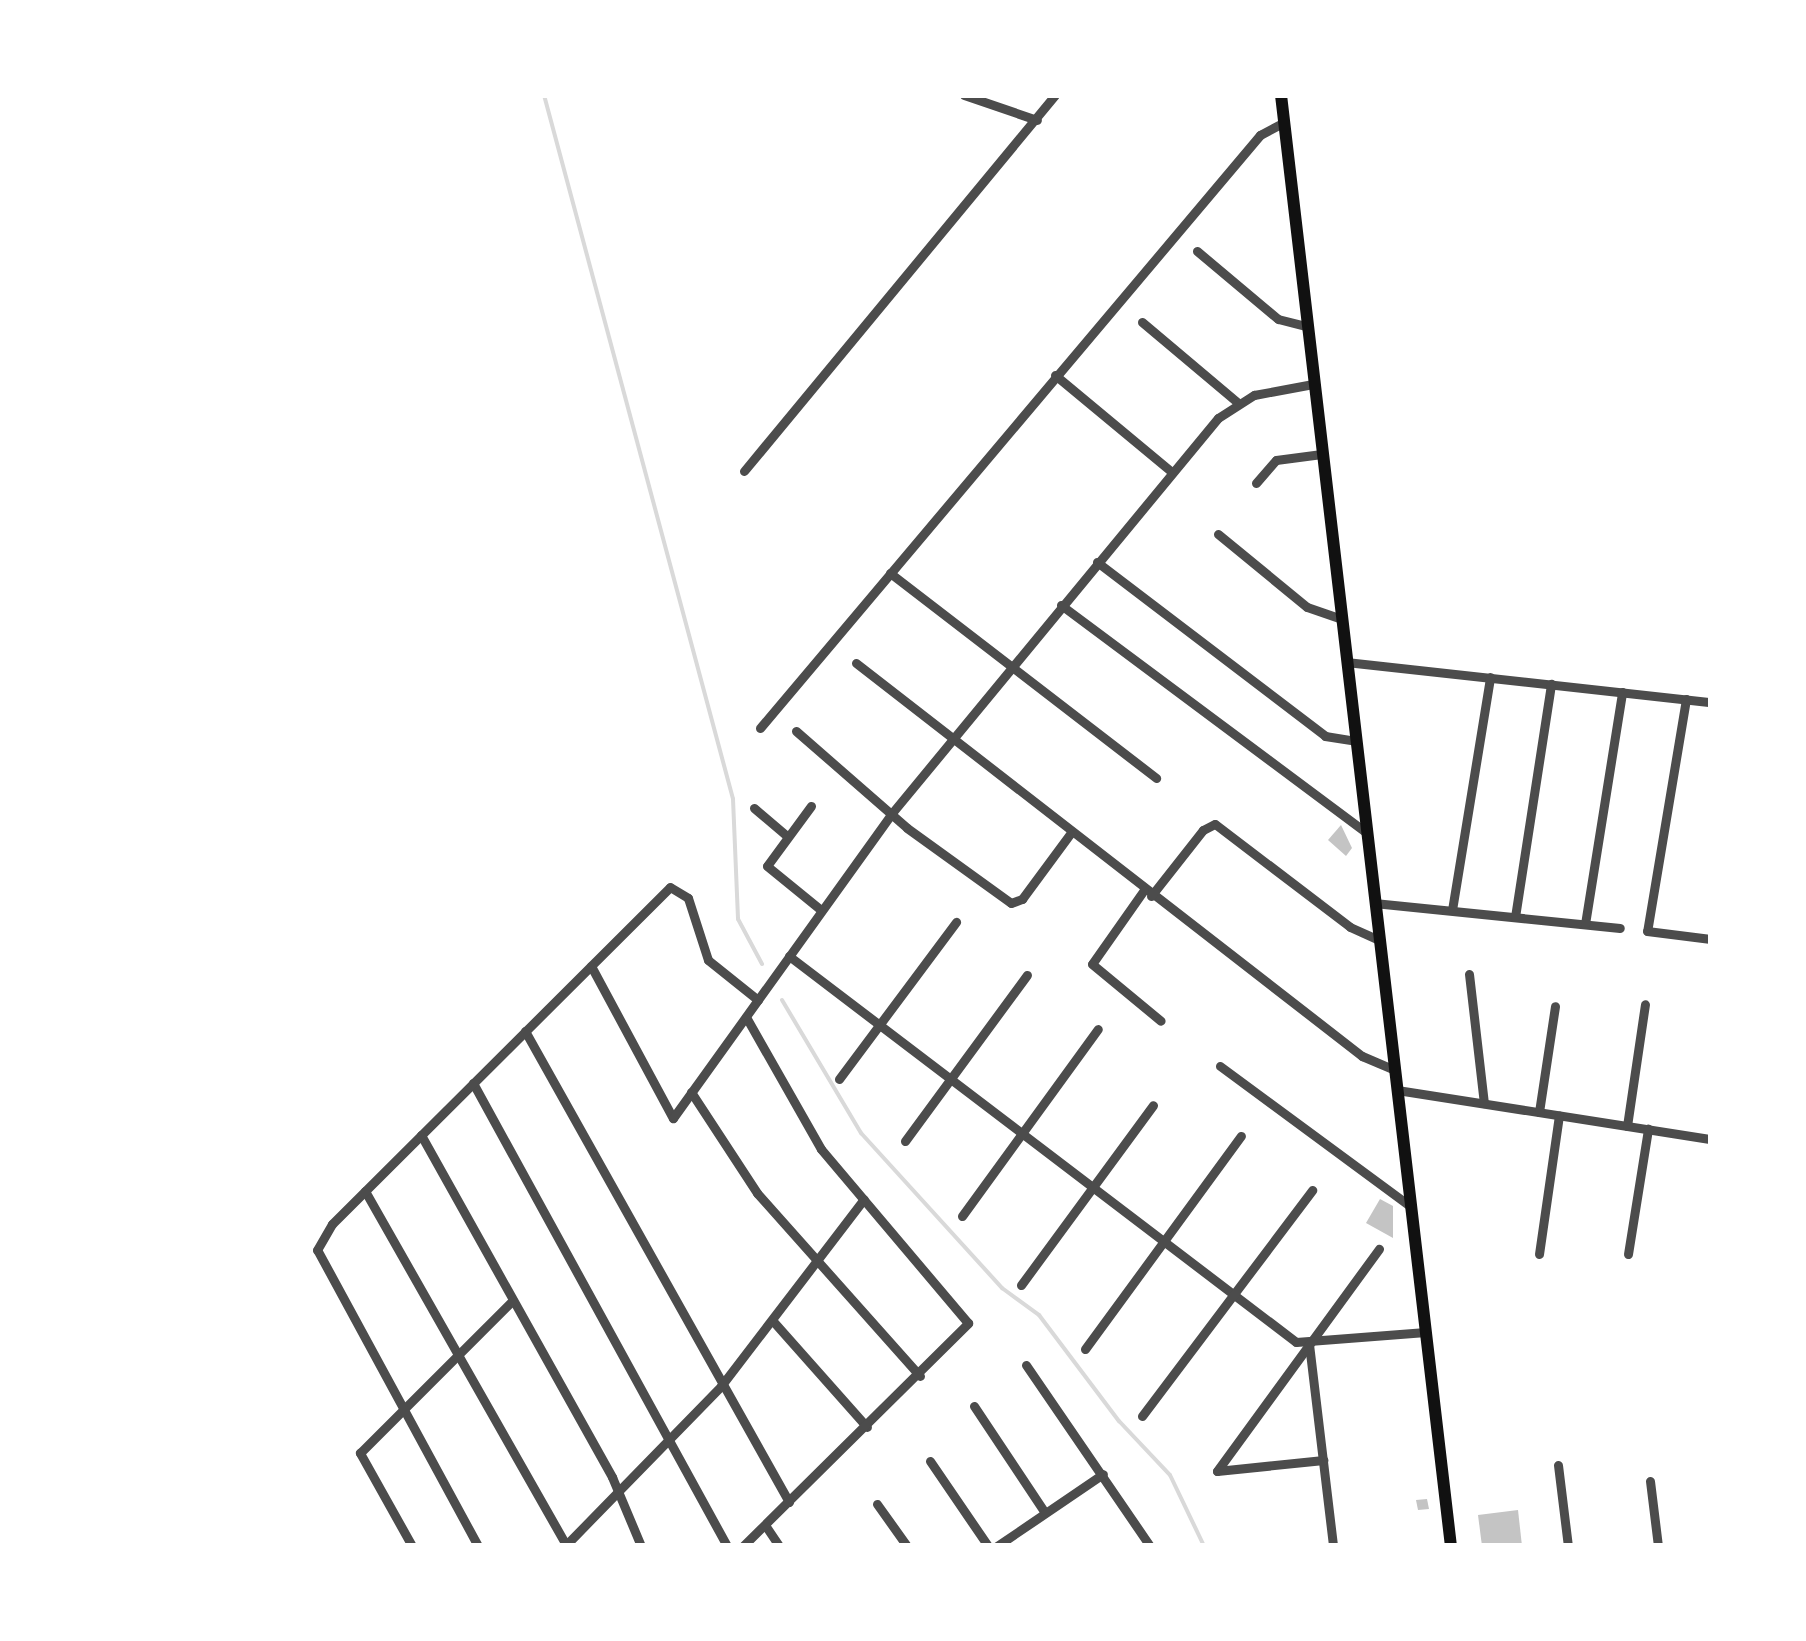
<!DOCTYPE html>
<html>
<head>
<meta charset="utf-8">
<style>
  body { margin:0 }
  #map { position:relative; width:1806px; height:1641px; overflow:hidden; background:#fff; font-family:Lora,serif }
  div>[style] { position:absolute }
  .stream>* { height:4px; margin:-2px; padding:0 2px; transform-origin:2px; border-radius:2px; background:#d9d9d9 }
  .building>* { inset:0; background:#c4c4c4 }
  .minor>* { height:9px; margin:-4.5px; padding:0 4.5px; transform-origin:4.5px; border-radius:4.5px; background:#4c4c4c }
  .secondary>* { height:12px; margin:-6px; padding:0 6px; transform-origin:6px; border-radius:6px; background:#111 }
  span { translate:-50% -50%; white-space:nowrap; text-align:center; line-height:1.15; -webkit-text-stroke:8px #fff; paint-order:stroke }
  .frame { position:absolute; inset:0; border:98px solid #fff; pointer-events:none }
</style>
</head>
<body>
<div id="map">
  <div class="stream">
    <div style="left:544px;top:95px;width:729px;rotate:74.97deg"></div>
    <div style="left:733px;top:799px;width:120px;rotate:87.6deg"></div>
    <div style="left:738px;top:919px;width:51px;rotate:61.9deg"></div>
    <div style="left:782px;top:1000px;width:155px;rotate:59.3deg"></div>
    <div style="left:861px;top:1133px;width:210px;rotate:47.7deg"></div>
    <div style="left:1002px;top:1288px;width:46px;rotate:36.1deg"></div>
    <div style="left:1039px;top:1315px;width:133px;rotate:53deg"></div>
    <div style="left:1119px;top:1421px;width:74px;rotate:46.6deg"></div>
    <div style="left:1170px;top:1475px;width:79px;rotate:64.4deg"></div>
  </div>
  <div class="building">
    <div style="clip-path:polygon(1341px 825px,1352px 848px,1346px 856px,1328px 840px)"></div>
    <div style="clip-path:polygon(1380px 1199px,1393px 1206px,1393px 1238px,1366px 1223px)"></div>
    <div style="clip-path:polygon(1427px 1499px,1429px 1509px,1418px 1510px,1416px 1500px)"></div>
    <div style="clip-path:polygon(1518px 1510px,1522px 1546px,1482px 1546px,1478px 1515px)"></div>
  </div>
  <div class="minor">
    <div style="left:964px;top:95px;width:77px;rotate:18.9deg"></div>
    <div style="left:1197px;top:251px;width:106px;rotate:40deg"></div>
    <div style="left:1278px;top:319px;width:29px;rotate:14deg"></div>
    <div style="left:1142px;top:322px;width:124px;rotate:40.1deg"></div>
    <div style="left:1055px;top:375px;width:152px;rotate:39.7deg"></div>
    <div style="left:744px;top:471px;width:488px;rotate:-50.4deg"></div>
    <div style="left:1256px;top:483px;width:30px;rotate:-49deg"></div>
    <div style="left:1276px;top:460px;width:46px;rotate:-7.4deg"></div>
    <div style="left:1218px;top:534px;width:115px;rotate:39.4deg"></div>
    <div style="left:1307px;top:607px;width:36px;rotate:19deg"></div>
    <div style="left:1097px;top:562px;width:287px;rotate:37.3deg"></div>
    <div style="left:1325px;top:736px;width:31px;rotate:9deg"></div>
    <div style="left:890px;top:573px;width:336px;rotate:37.6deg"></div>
    <div style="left:1061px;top:605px;width:380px;rotate:36.7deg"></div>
    <div style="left:1346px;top:662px;width:367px;rotate:6.3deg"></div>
    <div style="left:856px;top:663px;width:641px;rotate:37.84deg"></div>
    <div style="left:1362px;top:1056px;width:36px;rotate:23deg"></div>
    <div style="left:1686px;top:699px;width:235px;rotate:99.5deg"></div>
    <div style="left:1647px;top:931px;width:64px;rotate:7.1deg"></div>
    <div style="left:760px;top:728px;width:776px;rotate:-49.86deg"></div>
    <div style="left:1260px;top:135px;width:26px;rotate:-28deg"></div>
    <div style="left:796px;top:731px;width:147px;rotate:41.1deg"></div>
    <div style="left:907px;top:828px;width:128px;rotate:35.8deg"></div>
    <div style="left:1011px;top:903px;width:12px;rotate:-20deg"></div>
    <div style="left:1022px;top:899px;width:81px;rotate:-53.6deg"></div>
    <div style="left:811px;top:806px;width:74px;rotate:126.3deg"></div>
    <div style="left:767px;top:866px;width:68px;rotate:39.1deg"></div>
    <div style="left:754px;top:808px;width:43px;rotate:40.3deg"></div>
    <div style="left:1144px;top:890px;width:90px;rotate:125.1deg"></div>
    <div style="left:1092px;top:964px;width:89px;rotate:39.6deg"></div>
    <div style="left:1151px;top:896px;width:84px;rotate:-51.8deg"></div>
    <div style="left:1203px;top:830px;width:13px;rotate:-27deg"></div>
    <div style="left:1215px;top:824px;width:170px;rotate:37.3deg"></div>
    <div style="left:1350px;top:927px;width:32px;rotate:24deg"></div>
    <div style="left:1374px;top:903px;width:247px;rotate:5.8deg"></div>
    <div style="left:1452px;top:910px;width:236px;rotate:-80.7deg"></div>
    <div style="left:1515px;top:917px;width:236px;rotate:-81.2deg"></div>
    <div style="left:1585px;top:924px;width:235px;rotate:-80.9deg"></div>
    <div style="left:789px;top:956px;width:637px;rotate:37.28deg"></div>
    <div style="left:1296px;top:1342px;width:130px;rotate:-4.4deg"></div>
    <div style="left:591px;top:966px;width:173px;rotate:61.7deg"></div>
    <div style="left:673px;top:1118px;width:375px;rotate:-54.3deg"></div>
    <div style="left:892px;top:813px;width:512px;rotate:-50.47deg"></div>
    <div style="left:1218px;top:418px;width:43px;rotate:-32.6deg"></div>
    <div style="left:1254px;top:395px;width:60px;rotate:-10.6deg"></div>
    <div style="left:1469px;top:974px;width:130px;rotate:83.4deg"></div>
    <div style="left:525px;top:1031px;width:540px;rotate:60.73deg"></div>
    <div style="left:1220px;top:1066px;width:237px;rotate:36.4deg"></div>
    <div style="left:839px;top:1079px;width:196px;rotate:-53.3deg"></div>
    <div style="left:473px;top:1083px;width:528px;rotate:61.25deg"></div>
    <div style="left:1397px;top:1090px;width:318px;rotate:8.9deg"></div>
    <div style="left:691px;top:1092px;width:121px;rotate:56.8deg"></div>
    <div style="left:757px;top:1193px;width:245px;rotate:48.3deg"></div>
    <div style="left:1539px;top:1112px;width:107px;rotate:-81.4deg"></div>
    <div style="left:1627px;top:1126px;width:123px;rotate:-81.6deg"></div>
    <div style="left:421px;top:1135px;width:392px;rotate:60.8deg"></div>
    <div style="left:612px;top:1477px;width:75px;rotate:67.2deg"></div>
    <div style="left:905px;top:1141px;width:206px;rotate:-53.7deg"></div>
    <div style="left:365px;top:1191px;width:407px;rotate:60.4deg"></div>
    <div style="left:962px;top:1216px;width:231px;rotate:-54deg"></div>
    <div style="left:1539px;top:1254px;width:140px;rotate:-81.8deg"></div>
    <div style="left:1628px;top:1254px;width:127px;rotate:-80.9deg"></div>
    <div style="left:1021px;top:1285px;width:223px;rotate:-53.7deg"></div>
    <div style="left:772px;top:1320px;width:143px;rotate:48.4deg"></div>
    <div style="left:1309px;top:1344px;width:203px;rotate:83.2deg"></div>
    <div style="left:1085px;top:1349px;width:264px;rotate:-53.8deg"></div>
    <div style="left:1026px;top:1365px;width:219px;rotate:55.6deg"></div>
    <div style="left:974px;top:1406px;width:128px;rotate:56.4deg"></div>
    <div style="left:1142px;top:1416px;width:283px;rotate:-53deg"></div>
    <div style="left:930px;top:1461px;width:103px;rotate:55.7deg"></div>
    <div style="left:1558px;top:1465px;width:82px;rotate:83deg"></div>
    <div style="left:1217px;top:1471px;width:275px;rotate:-53.9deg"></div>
    <div style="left:1217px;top:1471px;width:107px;rotate:-5.9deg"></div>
    <div style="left:1650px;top:1481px;width:65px;rotate:83deg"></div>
    <div style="left:877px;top:1504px;width:52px;rotate:54.5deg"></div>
    <div style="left:765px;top:1525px;width:25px;rotate:56deg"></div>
    <div style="left:412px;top:1546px;width:107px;rotate:-119.2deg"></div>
    <div style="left:360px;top:1453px;width:216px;rotate:-45deg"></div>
    <div style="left:478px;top:1546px;width:337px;rotate:-118.5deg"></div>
    <div style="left:317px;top:1250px;width:30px;rotate:-60deg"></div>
    <div style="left:332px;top:1224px;width:477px;rotate:-44.9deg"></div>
    <div style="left:670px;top:887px;width:21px;rotate:31deg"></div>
    <div style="left:688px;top:898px;width:65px;rotate:72.1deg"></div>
    <div style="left:708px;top:960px;width:64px;rotate:38.7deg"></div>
    <div style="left:565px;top:1546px;width:223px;rotate:-45.7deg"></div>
    <div style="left:721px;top:1386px;width:235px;rotate:-52.6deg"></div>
    <div style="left:743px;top:1546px;width:317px;rotate:-44.7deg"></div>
    <div style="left:968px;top:1323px;width:228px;rotate:-130.2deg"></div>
    <div style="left:821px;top:1149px;width:152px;rotate:-119.6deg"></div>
    <div style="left:997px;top:1546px;width:128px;rotate:-34.2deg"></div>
  </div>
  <div class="secondary">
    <div style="left:1281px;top:95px;width:1461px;rotate:83.32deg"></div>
  </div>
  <div class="frame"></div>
</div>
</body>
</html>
